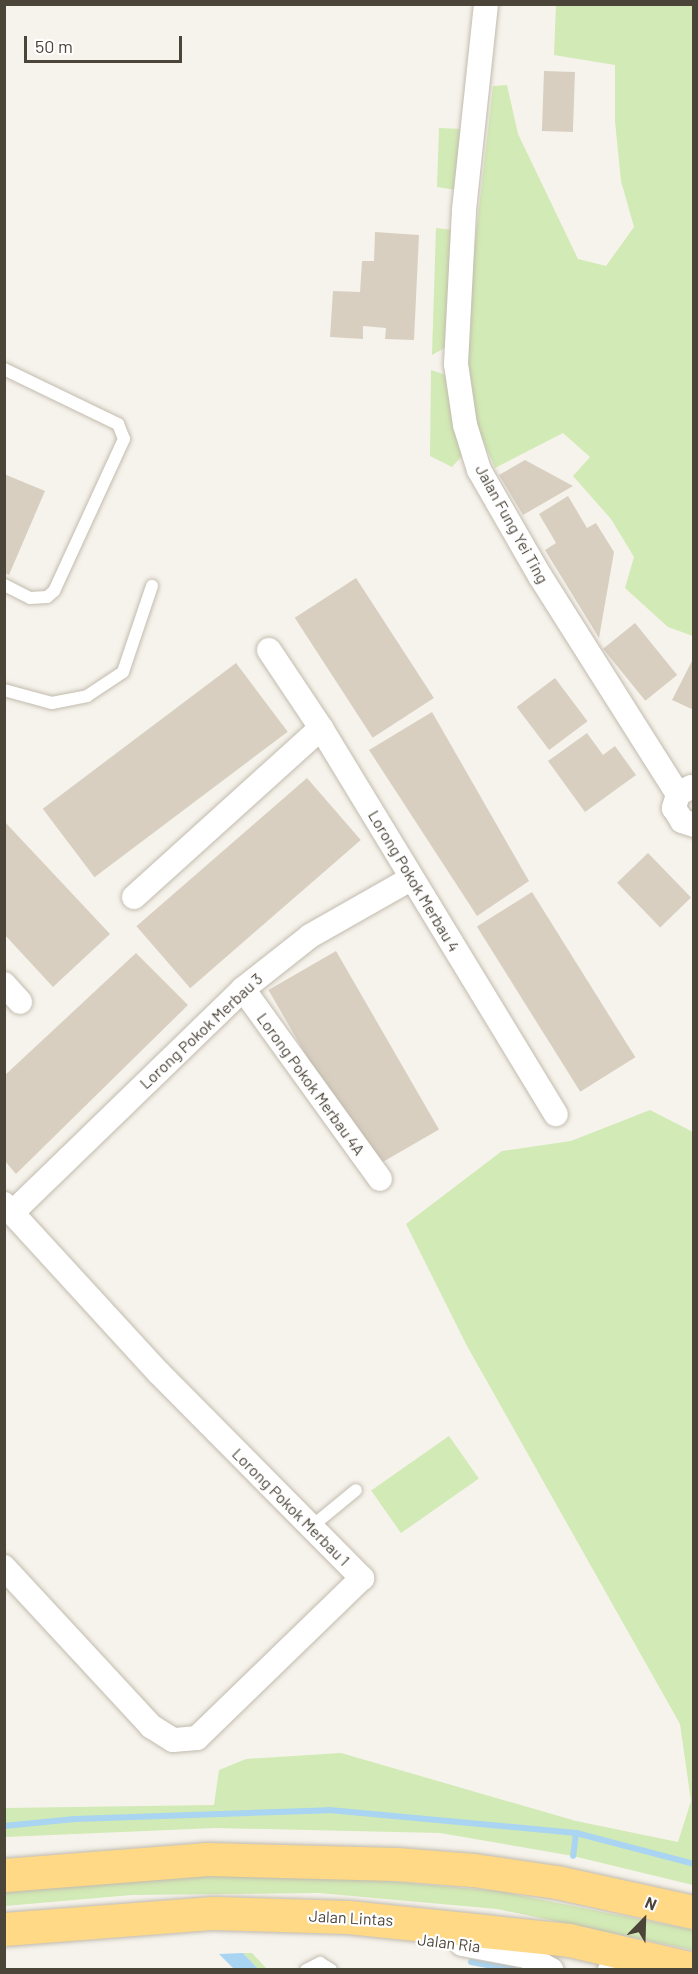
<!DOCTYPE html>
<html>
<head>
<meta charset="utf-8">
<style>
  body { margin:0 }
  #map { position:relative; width:698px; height:1974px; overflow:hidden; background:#f6f3ec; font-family:Barlow,sans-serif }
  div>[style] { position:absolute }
  .green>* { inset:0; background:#d2eab5; transform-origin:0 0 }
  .water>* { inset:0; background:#a9d4f2 }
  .stream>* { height:6px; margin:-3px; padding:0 3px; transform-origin:3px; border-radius:3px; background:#a9d4f2 }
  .building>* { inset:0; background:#d8cfc1; transform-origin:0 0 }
  .roads { filter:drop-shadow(0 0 2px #c2bbae) drop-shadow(0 0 2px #c2bbae) }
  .service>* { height:12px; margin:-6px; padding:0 6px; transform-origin:6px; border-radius:6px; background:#fff }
  .minor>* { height:24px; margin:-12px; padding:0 12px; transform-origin:12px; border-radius:12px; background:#fff }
  .trunk>* { height:33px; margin:-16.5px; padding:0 16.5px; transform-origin:16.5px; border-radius:16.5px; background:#ffd985 }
  span { translate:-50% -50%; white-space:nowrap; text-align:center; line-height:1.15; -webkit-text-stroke:4.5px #fff; paint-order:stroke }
  .street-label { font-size:16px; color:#4b4439 }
  .frame { position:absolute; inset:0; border:6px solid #4b4439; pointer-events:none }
  .north { position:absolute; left:614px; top:1890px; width:60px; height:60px; -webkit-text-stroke:4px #fff; paint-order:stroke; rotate:23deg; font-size:16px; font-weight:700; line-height:24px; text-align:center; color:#4b4439 }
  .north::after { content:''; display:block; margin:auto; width:21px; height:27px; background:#4b4439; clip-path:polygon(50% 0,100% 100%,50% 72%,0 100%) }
  .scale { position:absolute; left:24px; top:36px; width:158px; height:27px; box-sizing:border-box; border:3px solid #4b4439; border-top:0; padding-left:8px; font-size:18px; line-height:21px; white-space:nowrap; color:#4b4439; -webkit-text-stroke:4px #fff; paint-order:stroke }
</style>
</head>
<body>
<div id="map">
  <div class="green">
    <div style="clip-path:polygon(556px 5px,693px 5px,693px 636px,668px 627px,625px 588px,634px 557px,611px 519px,573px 476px,590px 457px,563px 433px,495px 468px,472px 415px,465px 331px,493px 86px,507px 85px,518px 134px,578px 259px,606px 266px,634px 227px,621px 181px,615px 121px,615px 65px,554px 55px)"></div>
    <div style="clip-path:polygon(439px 128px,461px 129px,456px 190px,437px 187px)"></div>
    <div style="clip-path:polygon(436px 228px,453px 230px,448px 346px,432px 355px)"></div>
    <div style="clip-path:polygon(431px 370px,446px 375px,452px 419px,463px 455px,452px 467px,430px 456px)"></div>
    <div style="clip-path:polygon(650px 1110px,693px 1132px,693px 1885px,573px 1856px,440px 1833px,216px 1828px,5px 1837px,5px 1808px,214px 1805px,219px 1770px,246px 1759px,341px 1753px,576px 1821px,678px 1842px,691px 1801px,680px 1724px,467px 1346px,406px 1224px,502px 1151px,571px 1141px)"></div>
    <div style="left:449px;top:1436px;width:52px;height:95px;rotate:55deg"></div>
    <div style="clip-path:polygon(132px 1875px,318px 1875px,498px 1891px,693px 1930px,693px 1950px,497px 1909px,319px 1893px,132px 1895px,5px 1906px,4px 1887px)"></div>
    <div style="clip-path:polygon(243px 1953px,252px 1953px,267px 1969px,258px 1969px)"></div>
  </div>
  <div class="water">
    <div style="clip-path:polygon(243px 1953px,258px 1969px,234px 1969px,219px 1954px)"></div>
  </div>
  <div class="stream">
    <div style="left:4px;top:1826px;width:71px;rotate:-5.6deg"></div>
    <div style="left:75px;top:1819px;width:254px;rotate:-2deg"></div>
    <div style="left:329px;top:1810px;width:248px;rotate:5.3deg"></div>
    <div style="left:576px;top:1833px;width:23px;rotate:97deg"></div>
    <div style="left:576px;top:1833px;width:122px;rotate:14.7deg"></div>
    <div style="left:471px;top:1962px;width:45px;rotate:10.3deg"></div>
  </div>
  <div class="building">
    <div style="left:544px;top:71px;width:31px;height:60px;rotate:2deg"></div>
    <div style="clip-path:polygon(375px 232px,419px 235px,414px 340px,385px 339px,386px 328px,363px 326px,363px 339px,330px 337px,333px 291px,360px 292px,362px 261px,374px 261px)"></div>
    <div style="clip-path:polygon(525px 460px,573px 486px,523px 515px,499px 475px)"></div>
    <div style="clip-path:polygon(4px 474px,45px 491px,9px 575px,4px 573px)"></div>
    <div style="clip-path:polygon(568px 496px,587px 528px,596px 523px,614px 552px,599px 638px,545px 550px,556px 543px,539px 514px)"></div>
    <div style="left:356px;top:578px;width:143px;height:73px;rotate:57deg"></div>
    <div style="left:635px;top:623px;width:67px;height:41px;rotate:51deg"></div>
    <div style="clip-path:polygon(694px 657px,694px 710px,672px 700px)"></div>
    <div style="left:236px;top:663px;width:86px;height:242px;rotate:53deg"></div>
    <div style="left:555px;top:678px;width:54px;height:48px;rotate:53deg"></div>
    <div style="clip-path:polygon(432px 712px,529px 881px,477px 916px,369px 750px)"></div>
    <div style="clip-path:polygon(587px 733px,603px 755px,615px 746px,636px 775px,585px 812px,548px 761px)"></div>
    <div style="left:307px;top:778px;width:82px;height:226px;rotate:49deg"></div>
    <div style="clip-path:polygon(4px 821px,110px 934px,53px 987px,4px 934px)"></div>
    <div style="left:648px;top:853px;width:62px;height:43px;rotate:46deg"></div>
    <div style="left:532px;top:892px;width:195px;height:65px;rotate:58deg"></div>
    <div style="left:336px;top:951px;width:206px;height:78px;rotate:60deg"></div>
    <div style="clip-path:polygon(136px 953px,188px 1005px,16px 1174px,4px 1160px,4px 1076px)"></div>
  </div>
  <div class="roads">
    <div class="service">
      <div style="left:4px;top:369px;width:127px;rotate:25.8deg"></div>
      <div style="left:118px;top:424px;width:16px;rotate:68deg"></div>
      <div style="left:124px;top:439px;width:167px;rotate:114.7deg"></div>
      <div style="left:54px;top:591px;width:9px;rotate:139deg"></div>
      <div style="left:47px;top:597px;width:17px;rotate:177deg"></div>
      <div style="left:30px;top:598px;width:29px;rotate:-153deg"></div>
      <div style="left:4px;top:690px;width:50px;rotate:15.2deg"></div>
      <div style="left:52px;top:703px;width:36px;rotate:-11deg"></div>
      <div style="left:87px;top:696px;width:43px;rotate:-33.7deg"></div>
      <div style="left:123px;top:672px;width:91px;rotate:-71.4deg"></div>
      <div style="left:311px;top:1527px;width:58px;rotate:-39.4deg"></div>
      <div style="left:306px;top:1970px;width:16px;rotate:-27deg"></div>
      <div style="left:320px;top:1963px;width:13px;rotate:32deg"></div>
    </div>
    <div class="minor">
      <div style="left:486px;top:4px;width:208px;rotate:96.1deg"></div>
      <div style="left:464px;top:211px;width:153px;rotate:93deg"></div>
      <div style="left:456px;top:364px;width:62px;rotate:81.6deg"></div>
      <div style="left:465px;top:425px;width:47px;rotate:72.7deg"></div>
      <div style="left:479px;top:470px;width:122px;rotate:60.1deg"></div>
      <div style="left:540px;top:576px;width:258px;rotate:57.7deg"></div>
      <div style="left:269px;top:650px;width:94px;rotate:56.3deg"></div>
      <div style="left:321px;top:728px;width:452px;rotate:58.7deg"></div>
      <div style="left:691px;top:787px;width:15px;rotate:152deg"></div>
      <div style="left:678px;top:794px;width:15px;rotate:106deg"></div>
      <div style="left:674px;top:808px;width:15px;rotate:58deg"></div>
      <div style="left:682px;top:821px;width:13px;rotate:18deg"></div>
      <div style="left:134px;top:897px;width:252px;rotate:-42.1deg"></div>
      <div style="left:4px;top:984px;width:24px;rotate:48deg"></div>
      <div style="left:243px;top:989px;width:234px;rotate:54.2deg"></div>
      <div style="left:4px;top:1204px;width:229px;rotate:47.5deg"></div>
      <div style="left:159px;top:1373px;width:289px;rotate:45.3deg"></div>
      <div style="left:362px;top:1578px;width:230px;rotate:135.9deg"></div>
      <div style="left:197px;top:1738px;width:24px;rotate:175deg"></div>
      <div style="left:173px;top:1740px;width:26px;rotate:-148deg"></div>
      <div style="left:151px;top:1726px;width:217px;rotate:-132.8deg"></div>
      <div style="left:12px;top:1213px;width:322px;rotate:-44.1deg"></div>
      <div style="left:243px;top:989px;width:85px;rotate:-38.3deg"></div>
      <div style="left:310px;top:936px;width:117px;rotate:-29.6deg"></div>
      <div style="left:462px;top:1944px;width:65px;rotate:10.6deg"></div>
      <div style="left:526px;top:1956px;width:29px;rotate:29deg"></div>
      <div style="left:610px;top:1970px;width:9px"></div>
    </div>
    <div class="trunk">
      <div style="left:4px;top:1875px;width:204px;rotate:-4.5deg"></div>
      <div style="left:207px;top:1859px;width:189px;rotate:1.5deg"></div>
      <div style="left:396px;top:1864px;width:77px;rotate:4.5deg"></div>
      <div style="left:473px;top:1870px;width:84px;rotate:8.2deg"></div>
      <div style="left:556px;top:1882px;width:141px;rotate:12.3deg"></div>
      <div style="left:4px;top:1929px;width:210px;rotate:-4.4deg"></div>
      <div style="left:213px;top:1913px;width:135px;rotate:1.7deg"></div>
      <div style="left:348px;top:1917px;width:222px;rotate:5.9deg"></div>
      <div style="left:569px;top:1940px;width:128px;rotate:13.1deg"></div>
    </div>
  </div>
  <div class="street-label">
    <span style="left:512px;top:524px;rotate:61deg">Jalan Fung Yei Ting</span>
    <span style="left:414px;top:881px;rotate:59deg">Lorong Pokok Merbau 4</span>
    <span style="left:201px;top:1031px;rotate:-43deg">Lorong Pokok Merbau 3</span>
    <span style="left:311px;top:1084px;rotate:54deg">Lorong Pokok Merbau 4A</span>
    <span style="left:291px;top:1507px;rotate:45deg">Lorong Pokok Merbau 1</span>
    <span style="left:351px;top:1918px;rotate:3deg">Jalan Lintas</span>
    <span style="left:449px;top:1943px;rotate:7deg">Jalan Ria</span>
  </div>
  <div class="frame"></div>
  <div class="north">N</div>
  <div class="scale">50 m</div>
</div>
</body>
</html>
